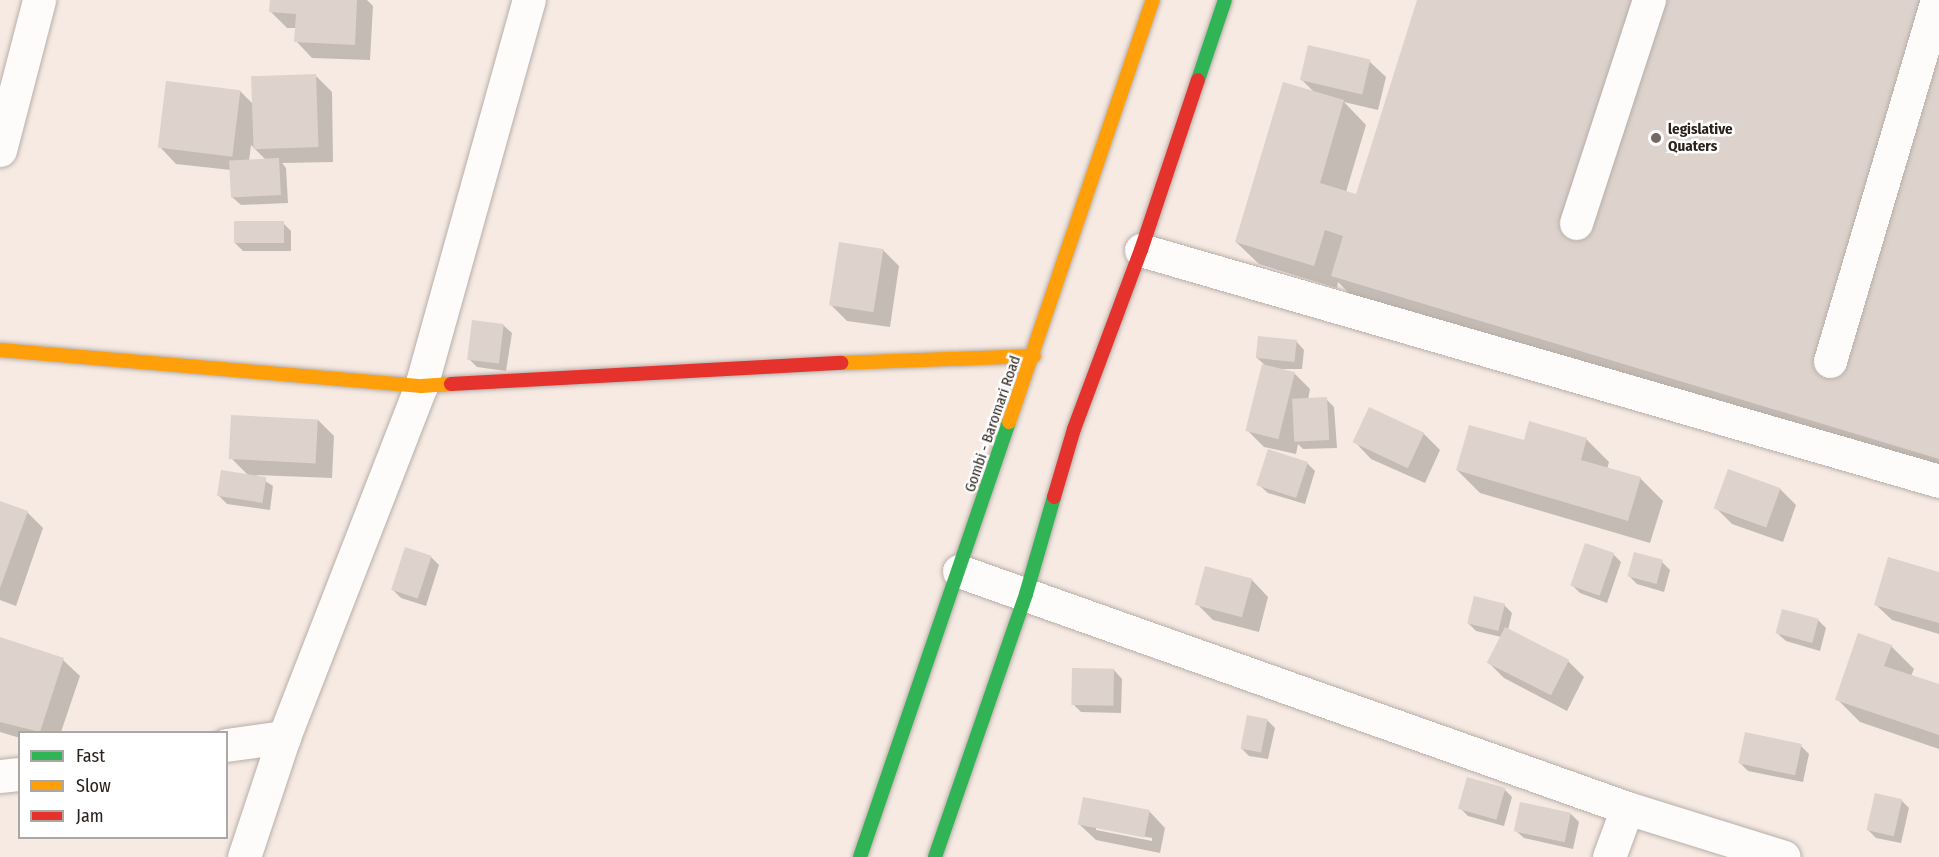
<!DOCTYPE html>
<html>
<head>
<meta charset="utf-8">
<style>
  body { margin:0 }
  #map { position:relative; width:1939px; height:857px; overflow:hidden; background:#f6eae3; font-family:"Fira Sans Condensed",sans-serif }
  div>[style] { position:absolute }
  .shadow>* { inset:0; background:#0003 }
  .building>* { inset:0; background:#ddd3cc; transform-origin:0 0 }
  .roads { filter:drop-shadow(0 0 2px #b8aea8) drop-shadow(0 0 2px #b8aea8) }
  .street>* { height:33px; margin:-16.5px; padding:0 16.5px; transform-origin:16.5px; border-radius:16.5px; background:#fefcfb }
  .fast>* { height:14px; margin:-7px; padding:0 7px; transform-origin:7px; border-radius:7px; background:#30b455 }
  .slow>* { height:14px; margin:-7px; padding:0 7px; transform-origin:7px; border-radius:7px; background:#ff9f0a }
  .jam>* { height:14px; margin:-7px; padding:0 7px; transform-origin:7px; border-radius:7px; background:#e5322d }
  .dots>* { width:16px; height:16px; translate:-50% -50%; box-sizing:border-box; border:3px solid #fff; border-radius:50% }
  span { translate:-50% -50%; white-space:nowrap; text-align:center; line-height:1.15; -webkit-text-stroke:5px #fff; paint-order:stroke }
  .poi-label { font-size:15px; color:#2c221c; font-weight:700 }
  .left { translate:0 -50%; text-align:left }
  .street-label { font-size:15px; color:#2c221c }
  .legend { position:absolute; left:18px; top:731px; width:210px; height:108px; box-sizing:border-box; background:#fff; border:2px solid #aba7a4; margin:0; padding:8px 10px; list-style:none; font-size:18px; color:#2c221c }
  .legend li { display:flex; align-items:center; gap:12px; height:30px }
  .legend b { width:30px; border:2px solid #aba7a4 }
</style>
</head>
<body>
<div id="map">
  <div class="shadow">
    <div style="clip-path:polygon(271px 0,367px 0,373px 6px,370px 60px,312px 58px,296px 41px,297px 28px,287px 28px,271px 12px)"></div>
    <div style="clip-path:polygon(1418px 0,1939px 0,1939px 478px,1360px 304px,1338px 282px,1337px 288px,1259px 264px,1236px 242px,1315px 93px,1302px 80px,1369px 61px,1386px 77px,1378px 110px,1344px 102px,1366px 125px,1346px 192px,1357px 195px)"></div>
    <div style="clip-path:polygon(evenodd,316px 76px,332px 92px,333px 162px,282px 163px,286px 168px,288px 203px,241px 205px,232px 197px,231px 170px,176px 164px,160px 147px,240px 91px,253px 104px,316px 76px,251px 145px,266px 160px,249px 161px,251px 145px)"></div>
    <div style="clip-path:polygon(283px 223px,291px 231px,291px 251px,243px 251px,235px 243px)"></div>
    <div style="clip-path:polygon(883px 250px,899px 266px,890px 327px,847px 321px,831px 305px)"></div>
    <div style="clip-path:polygon(503px 325px,512px 333px,506px 371px,477px 367px,469px 359px)"></div>
    <div style="clip-path:polygon(1296px 341px,1304px 350px,1302px 369px,1276px 369px,1294px 373px,1310px 389px,1308px 400px,1326px 399px,1334px 407px,1337px 448px,1303px 449px,1298px 444px,1296px 454px,1264px 447px,1248px 431px,1267px 367px,1257px 358px)"></div>
    <div style="clip-path:polygon(1370px 409px,1424px 434px,1440px 450px,1425px 483px,1371px 459px,1355px 442px)"></div>
    <div style="clip-path:polygon(318px 420px,334px 436px,332px 478px,256px 475px,273px 486px,270px 510px,227px 504px,219px 496px,249px 476px,231px 458px)"></div>
    <div style="clip-path:polygon(1586px 439px,1609px 462px,1607px 469px,1640px 478px,1663px 501px,1650px 543px,1480px 493px,1457px 470px,1525px 442px)"></div>
    <div style="clip-path:polygon(1307px 463px,1315px 471px,1305px 504px,1268px 493px,1259px 485px)"></div>
    <div style="clip-path:polygon(1780px 489px,1796px 505px,1783px 542px,1732px 524px,1716px 508px)"></div>
    <div style="clip-path:polygon(0 502px,27px 512px,43px 528px,16px 606px,0 600px)"></div>
    <div style="clip-path:polygon(1613px 554px,1621px 562px,1607px 603px,1580px 593px,1572px 585px)"></div>
    <div style="clip-path:polygon(431px 557px,439px 565px,426px 606px,401px 598px,393px 590px)"></div>
    <div style="clip-path:polygon(1662px 562px,1670px 570px,1664px 592px,1637px 584px,1629px 576px)"></div>
    <div style="clip-path:polygon(1207px 568px,1252px 580px,1268px 597px,1259px 632px,1213px 620px,1197px 604px)"></div>
    <div style="clip-path:polygon(1939px 573px,1939px 634px,1892px 620px,1875px 604px)"></div>
    <div style="clip-path:polygon(1504px 605px,1512px 613px,1508px 630px,1568px 661px,1584px 677px,1567px 711px,1504px 678px,1488px 662px,1501px 637px,1476px 631px,1468px 623px)"></div>
    <div style="clip-path:polygon(1818px 620px,1826px 628px,1820px 651px,1786px 641px,1777px 633px)"></div>
    <div style="clip-path:polygon(0 639px,63px 660px,80px 676px,61px 732px,20px 732px,20px 738px,0 732px)"></div>
    <div style="clip-path:polygon(1891px 646px,1914px 669px,1911px 676px,1939px 686px,1939px 749px,1860px 722px,1837px 699px)"></div>
    <div style="clip-path:polygon(1114px 670px,1122px 679px,1121px 713px,1081px 712px,1073px 704px)"></div>
    <div style="clip-path:polygon(1267px 720px,1275px 728px,1268px 759px,1249px 756px,1241px 748px)"></div>
    <div style="clip-path:polygon(1801px 746px,1809px 754px,1803px 782px,1748px 771px,1740px 763px)"></div>
    <div style="clip-path:polygon(1504px 789px,1512px 797px,1504px 826px,1468px 816px,1460px 808px)"></div>
    <div style="clip-path:polygon(1901px 800px,1909px 808px,1901px 843px,1876px 838px,1868px 830px)"></div>
    <div style="clip-path:polygon(evenodd,1149px 811px,1165px 828px,1160px 853px,1096px 840px,1079px 824px,1149px 811px,1096px 827px,1152px 838px,1152px 841px,1096px 830px,1096px 827px)"></div>
    <div style="clip-path:polygon(1571px 814px,1579px 822px,1573px 849px,1524px 838px,1515px 830px)"></div>
  </div>
  <div class="building">
    <div style="clip-path:polygon(270px 0,357px 0,355px 45px,294px 42px,296px 14px,269px 12px)"></div>
    <div style="clip-path:polygon(1417px 0,1939px 0,1939px 459px,1331px 276px,1343px 236px,1325px 230px,1314px 266px,1235px 242px,1283px 82px,1344px 100px,1320px 183px,1356px 194px)"></div>
    <div style="left:1308px;top:45px;width:64px;height:36px;rotate:13deg"></div>
    <div style="left:316px;top:74px;width:73px;height:65px;rotate:88deg"></div>
    <div style="left:166px;top:81px;width:75px;height:67px;rotate:7deg"></div>
    <div style="left:279px;top:158px;width:37px;height:50px;rotate:87deg"></div>
    <div style="left:234px;top:221px;width:50px;height:22px"></div>
    <div style="left:839px;top:242px;width:45px;height:64px;rotate:9deg"></div>
    <div style="left:472px;top:320px;width:32px;height:40px;rotate:7deg"></div>
    <div style="left:1258px;top:336px;width:39px;height:22px;rotate:6deg"></div>
    <div style="left:1262px;top:364px;width:34px;height:69px;rotate:14deg"></div>
    <div style="left:1327px;top:397px;width:43px;height:35px;rotate:87deg"></div>
    <div style="left:1369px;top:407px;width:61px;height:39px;rotate:25deg"></div>
    <div style="left:231px;top:415px;width:87px;height:44px;rotate:3deg"></div>
    <div style="clip-path:polygon(1529px 421px,1587px 438px,1581px 460px,1641px 477px,1628px 521px,1456px 470px,1469px 425px,1524px 440px)"></div>
    <div style="left:1268px;top:449px;width:42px;height:38px;rotate:18deg"></div>
    <div style="left:1728px;top:469px;width:56px;height:42px;rotate:20deg"></div>
    <div style="left:221px;top:470px;width:46px;height:26px;rotate:9deg"></div>
    <div style="clip-path:polygon(0 501px,28px 511px,0 588px)"></div>
    <div style="left:1585px;top:543px;width:31px;height:45px;rotate:19deg"></div>
    <div style="left:405px;top:547px;width:28px;height:45px;rotate:18deg"></div>
    <div style="left:1634px;top:552px;width:30px;height:25px;rotate:15deg"></div>
    <div style="clip-path:polygon(1888px 557px,1939px 572px,1939px 623px,1874px 605px)"></div>
    <div style="left:1205px;top:566px;width:49px;height:40px;rotate:15deg"></div>
    <div style="left:1474px;top:596px;width:32px;height:28px;rotate:14deg"></div>
    <div style="left:1782px;top:609px;width:38px;height:25px;rotate:15deg"></div>
    <div style="left:1505px;top:627px;width:72px;height:40px;rotate:27deg"></div>
    <div style="clip-path:polygon(1858px 633px,1892px 645px,1884px 666px,1939px 684px,1939px 735px,1835px 700px)"></div>
    <div style="clip-path:polygon(0 637px,64px 658px,40px 732px,0 722px)"></div>
    <div style="left:1072px;top:668px;width:42px;height:37px;rotate:1deg"></div>
    <div style="left:1247px;top:715px;width:21px;height:34px;rotate:11deg"></div>
    <div style="left:1745px;top:732px;width:58px;height:32px;rotate:12deg"></div>
    <div style="left:1467px;top:777px;width:40px;height:33px;rotate:16deg"></div>
    <div style="left:1875px;top:793px;width:28px;height:38px;rotate:13deg"></div>
    <div style="left:1083px;top:797px;width:68px;height:28px;rotate:11deg"></div>
    <div style="left:1520px;top:802px;width:52px;height:30px;rotate:12deg"></div>
  </div>
  <div class="roads">
    <div class="street">
      <div style="left:0;top:150px;width:155px;rotate:-75.4deg"></div>
      <div style="left:1576px;top:223px;width:235px;rotate:-71.9deg"></div>
      <div style="left:1141px;top:250px;width:831px;rotate:16.14deg"></div>
      <div style="left:1830px;top:361px;width:377px;rotate:-73.5deg"></div>
      <div style="left:959px;top:571px;width:709px;rotate:19.53deg"></div>
      <div style="left:1627px;top:808px;width:164px;rotate:17.3deg"></div>
      <div style="left:226px;top:745px;width:59px;rotate:-7.9deg"></div>
      <div style="left:0;top:776px;width:20px;rotate:-6deg"></div>
      <div style="left:244px;top:857px;width:126px;rotate:-71.6deg"></div>
      <div style="left:284px;top:737px;width:377px;rotate:-68.7deg"></div>
      <div style="left:421px;top:386px;width:401px;rotate:-74.4deg"></div>
      <div style="left:1609px;top:857px;width:52px;rotate:-69.8deg"></div>
    </div>
    <div class="fast">
      <div style="left:1198px;top:80px;width:84px;rotate:-71.4deg"></div>
      <div style="left:860px;top:857px;width:460px;rotate:-71.1deg"></div>
      <div style="left:935px;top:857px;width:278px;rotate:-70.9deg"></div>
      <div style="left:1026px;top:594px;width:101px;rotate:-73.9deg"></div>
    </div>
    <div class="slow">
      <div style="left:0;top:350px;width:423px;rotate:4.9deg"></div>
      <div style="left:421px;top:386px;width:30px;rotate:-4deg"></div>
      <div style="left:841px;top:363px;width:193px;rotate:-2.1deg"></div>
      <div style="left:1009px;top:422px;width:446px;rotate:-71.2deg"></div>
    </div>
    <div class="jam">
      <div style="left:451px;top:384px;width:391px;rotate:-3.1deg"></div>
      <div style="left:1054px;top:497px;width:71px;rotate:-73.6deg"></div>
      <div style="left:1074px;top:429px;width:191px;rotate:-69.5deg"></div>
      <div style="left:1141px;top:250px;width:179px;rotate:-71.5deg"></div>
    </div>
  </div>
  <div class="dots">
    <div style="left:1656px;top:138px;background:#736862"></div>
  </div>
  <div class="poi-label">
    <span class="left" style="left:1668px;top:138px">legislative<br>Quaters</span>
  </div>
  <div class="street-label">
    <span style="left:993px;top:424px;rotate:-71deg">Gombi - Baromari Road</span>
  </div>
  <ul class="legend">
  <li><b style="height:8px;background:#30b455"></b>Fast</li>
  <li><b style="height:8px;background:#ff9f0a"></b>Slow</li>
  <li><b style="height:8px;background:#e5322d"></b>Jam</li>
  </ul>
</div>
</body>
</html>
